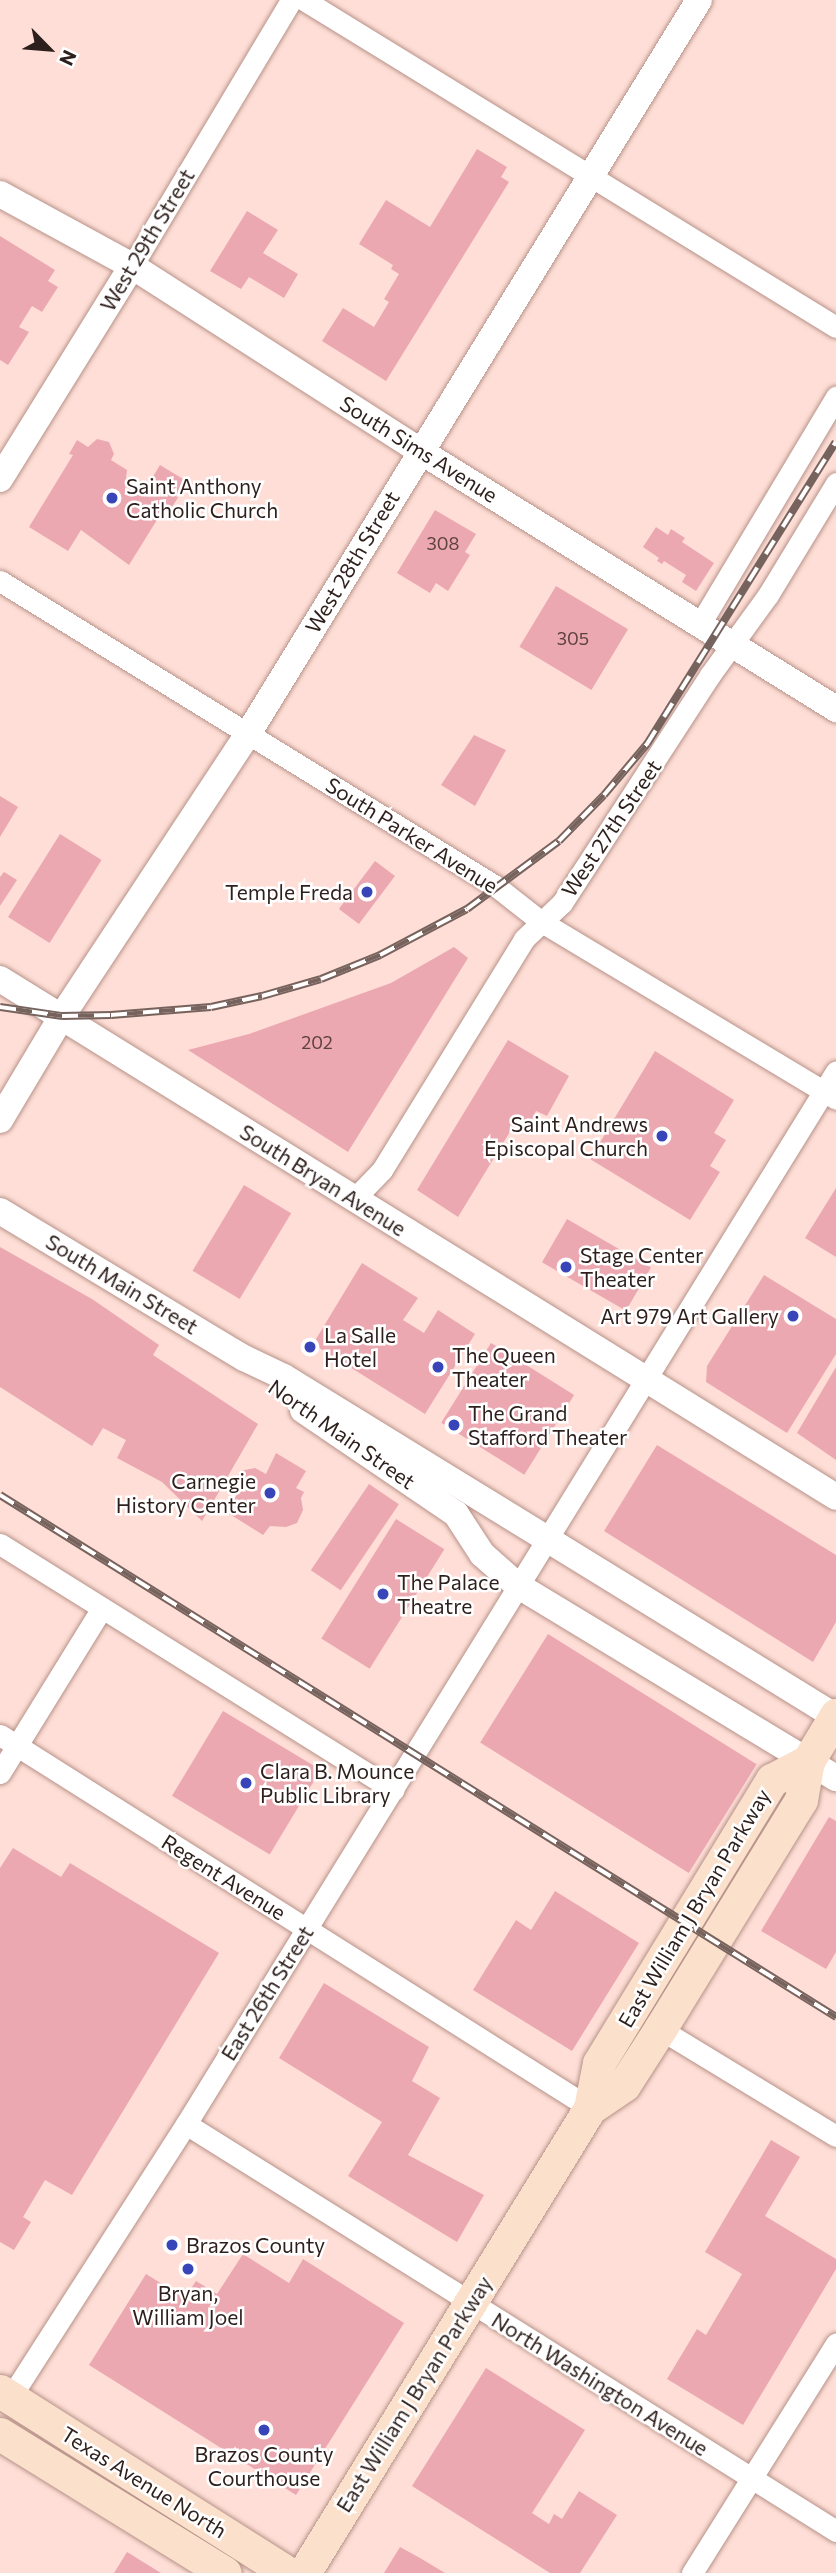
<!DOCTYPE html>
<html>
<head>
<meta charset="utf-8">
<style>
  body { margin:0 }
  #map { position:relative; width:836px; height:2573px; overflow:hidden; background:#feded6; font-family:Commissioner,sans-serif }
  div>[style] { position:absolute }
  .building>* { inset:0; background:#eca8b1; transform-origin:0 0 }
  .roads { filter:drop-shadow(0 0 2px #b79289) drop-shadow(0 0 2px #b79289) }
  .minor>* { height:21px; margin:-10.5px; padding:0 10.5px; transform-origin:10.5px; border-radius:10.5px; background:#fff }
  .tertiary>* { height:26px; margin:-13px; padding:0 13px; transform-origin:13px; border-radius:13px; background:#fff }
  .primary>* { height:33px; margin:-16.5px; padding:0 16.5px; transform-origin:16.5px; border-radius:16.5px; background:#fbe0cc }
  .rail>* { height:8px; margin-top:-4px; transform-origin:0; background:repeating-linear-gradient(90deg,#fff 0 16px,#77635d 0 32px); box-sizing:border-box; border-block:2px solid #77635d }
  .dots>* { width:19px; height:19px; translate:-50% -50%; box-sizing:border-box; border:4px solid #fff; border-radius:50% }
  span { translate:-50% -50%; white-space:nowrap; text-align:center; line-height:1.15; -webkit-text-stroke:5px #fff; paint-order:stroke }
  .number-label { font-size:18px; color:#5d4140 }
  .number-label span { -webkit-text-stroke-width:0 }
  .street-label { font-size:21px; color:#2d1f1b }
  .poi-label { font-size:21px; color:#2d1f1b }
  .left { translate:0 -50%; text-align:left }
  .right { translate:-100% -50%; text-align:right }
  .north { position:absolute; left:14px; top:14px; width:70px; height:70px; -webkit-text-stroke:5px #fff; paint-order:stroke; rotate:115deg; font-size:19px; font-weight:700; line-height:28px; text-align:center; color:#2d1f1b }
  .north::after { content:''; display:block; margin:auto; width:24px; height:32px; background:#2d1f1b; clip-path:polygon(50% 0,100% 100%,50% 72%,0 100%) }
</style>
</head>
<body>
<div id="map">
  <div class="building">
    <div style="clip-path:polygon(477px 149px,507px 167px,501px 177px,509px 182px,386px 381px,322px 341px,343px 308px,374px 327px,389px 302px,384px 299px,399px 274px,391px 269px,393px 265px,359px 244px,386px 200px,430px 227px)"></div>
    <div style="clip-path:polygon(247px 211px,278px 230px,263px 253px,298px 274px,284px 298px,249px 277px,241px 289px,210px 271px)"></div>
    <div style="clip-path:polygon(0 236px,55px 270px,48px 281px,58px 287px,42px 312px,32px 306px,19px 327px,29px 332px,8px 365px,0 360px)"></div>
    <div style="clip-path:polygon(97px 439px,109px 442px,114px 454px,111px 460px,127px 470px,126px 478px,145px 490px,160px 465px,188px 482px,170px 510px,165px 507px,129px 565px,81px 530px,68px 551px,29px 527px,73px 455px,69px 454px,77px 440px,88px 447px)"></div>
    <div style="clip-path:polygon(435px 510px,476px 534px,465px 552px,470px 555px,448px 591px,436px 583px,430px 593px,397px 573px)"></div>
    <div style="clip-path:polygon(656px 527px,668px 535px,671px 529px,685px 538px,682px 542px,714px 563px,696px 591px,682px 582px,686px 575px,664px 561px,662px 564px,657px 561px,659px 558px,643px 547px)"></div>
    <div style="left:556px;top:586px;width:84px;height:71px;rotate:31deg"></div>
    <div style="clip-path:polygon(474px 735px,506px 750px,475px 806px,441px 785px)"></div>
    <div style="clip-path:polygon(0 796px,18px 807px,0 837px)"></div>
    <div style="left:60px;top:834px;width:49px;height:98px;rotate:32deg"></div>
    <div style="left:375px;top:861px;width:25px;height:60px;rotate:37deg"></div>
    <div style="clip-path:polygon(4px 872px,17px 880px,0 906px,0 877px)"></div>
    <div style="clip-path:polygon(454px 947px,468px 958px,348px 1152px,188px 1050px,249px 1034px,391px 983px)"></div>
    <div style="clip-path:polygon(508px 1040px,569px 1076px,547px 1116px,536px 1111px,528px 1127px,516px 1122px,458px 1217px,417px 1190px)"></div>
    <div style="clip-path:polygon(655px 1051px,734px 1100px,714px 1133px,726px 1140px,710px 1166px,720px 1172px,690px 1220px,590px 1159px)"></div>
    <div style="left:244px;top:1185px;width:55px;height:100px;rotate:31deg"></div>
    <div style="clip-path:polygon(836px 1188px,836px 1257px,805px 1238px)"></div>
    <div style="left:567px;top:1219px;width:97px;height:50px;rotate:30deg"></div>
    <div style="clip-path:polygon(0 1247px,92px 1299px,159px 1345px,153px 1355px,258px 1424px,202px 1521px,162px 1482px,117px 1458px,126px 1440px,103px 1428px,92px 1446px,0 1387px)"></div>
    <div style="clip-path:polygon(362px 1263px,418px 1298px,403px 1320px,424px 1333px,438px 1310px,475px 1334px,425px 1414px,313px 1344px)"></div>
    <div style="clip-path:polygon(764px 1275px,836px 1319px,836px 1354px,787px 1433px,706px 1382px,707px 1366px)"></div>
    <div style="left:491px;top:1343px;width:98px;height:94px;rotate:32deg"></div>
    <div style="clip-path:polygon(836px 1367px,836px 1460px,797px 1433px)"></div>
    <div style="clip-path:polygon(657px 1445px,836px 1555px,836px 1622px,813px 1662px,604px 1531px)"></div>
    <div style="clip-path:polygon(276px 1453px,306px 1471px,296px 1488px,304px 1492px,301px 1498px,303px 1510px,297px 1523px,286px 1527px,270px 1526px,263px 1535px,228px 1513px,237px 1494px,233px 1484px,240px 1471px,255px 1468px,266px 1474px)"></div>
    <div style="left:369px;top:1484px;width:36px;height:104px;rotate:34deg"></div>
    <div style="left:396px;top:1519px;width:57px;height:141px;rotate:32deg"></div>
    <div style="left:548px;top:1634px;width:246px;height:128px;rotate:32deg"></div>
    <div style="left:223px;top:1711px;width:114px;height:99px;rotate:31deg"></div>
    <div style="clip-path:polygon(829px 1817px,836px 1821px,836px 1952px,826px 1969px,761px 1931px)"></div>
    <div style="clip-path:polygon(13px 1848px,61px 1877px,70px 1863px,219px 1953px,72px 2195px,45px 2180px,23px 2217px,31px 2222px,14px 2250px,0 2242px,0 1868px)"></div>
    <div style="clip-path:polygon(555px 1891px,639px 1943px,572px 2051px,473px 1990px,516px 1920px,531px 1930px)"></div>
    <div style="clip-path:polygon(324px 1983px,429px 2047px,412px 2081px,440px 2098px,408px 2155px,484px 2195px,457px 2242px,348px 2176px,382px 2122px,279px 2058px)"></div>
    <div style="clip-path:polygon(771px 2140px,800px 2157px,765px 2216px,836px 2259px,836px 2269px,743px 2425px,667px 2379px,697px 2329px,706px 2335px,742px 2274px,705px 2252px)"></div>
    <div style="clip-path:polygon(243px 2254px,289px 2283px,303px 2259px,404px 2323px,296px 2495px,89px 2365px,146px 2274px,185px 2298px,196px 2281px,217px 2294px)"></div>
    <div style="clip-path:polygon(486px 2368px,585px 2430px,532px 2513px,549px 2524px,554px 2514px,562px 2519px,579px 2491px,617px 2515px,580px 2573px,550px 2573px,412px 2486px)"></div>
    <div style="clip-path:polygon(400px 2547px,420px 2558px,445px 2573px,384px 2573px)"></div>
    <div style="clip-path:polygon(127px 2552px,161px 2573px,114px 2573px)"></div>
  </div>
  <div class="roads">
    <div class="minor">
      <div style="left:304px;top:0;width:624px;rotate:31.58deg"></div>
      <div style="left:132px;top:266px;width:310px;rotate:-59.1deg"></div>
      <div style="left:0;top:581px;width:584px;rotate:31.62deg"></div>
      <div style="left:497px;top:887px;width:55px;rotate:38.3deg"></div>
      <div style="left:540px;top:921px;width:345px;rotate:31deg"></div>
      <div style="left:700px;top:624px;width:265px;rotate:-59.1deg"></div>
      <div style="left:354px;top:1199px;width:40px;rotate:-46deg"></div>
      <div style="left:382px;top:1170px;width:271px;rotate:-58.4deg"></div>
      <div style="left:524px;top:939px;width:52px;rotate:-43.5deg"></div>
      <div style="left:562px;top:903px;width:272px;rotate:-57deg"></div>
      <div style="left:710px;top:675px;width:99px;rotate:-54.1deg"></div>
      <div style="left:768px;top:595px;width:131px;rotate:-58.7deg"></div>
      <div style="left:0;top:1544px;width:464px;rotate:32deg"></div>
      <div style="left:0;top:1735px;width:698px;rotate:32.3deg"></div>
      <div style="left:0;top:1773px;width:194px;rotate:-58.3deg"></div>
      <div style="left:660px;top:2029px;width:206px;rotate:31.3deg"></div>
      <div style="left:186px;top:2124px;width:767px;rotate:32.05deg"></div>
      <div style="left:10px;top:2398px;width:326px;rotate:-57.3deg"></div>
      <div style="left:186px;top:2124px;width:1237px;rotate:-58.31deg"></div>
      <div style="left:692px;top:2573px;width:271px;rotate:-57.9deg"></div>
    </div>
    <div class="tertiary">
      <div style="left:0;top:194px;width:150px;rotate:28.6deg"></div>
      <div style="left:132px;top:266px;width:342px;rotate:32.7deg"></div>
      <div style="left:420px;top:451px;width:490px;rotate:31.8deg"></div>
      <div style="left:0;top:479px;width:251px;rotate:-58.2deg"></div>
      <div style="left:0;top:979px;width:983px;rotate:31.78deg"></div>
      <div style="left:0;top:1120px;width:121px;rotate:-59.2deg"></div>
      <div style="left:62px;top:1016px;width:338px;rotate:-56.6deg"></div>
      <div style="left:248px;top:734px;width:861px;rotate:-58.43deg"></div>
      <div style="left:0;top:1211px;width:285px;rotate:31.1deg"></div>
      <div style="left:244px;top:1358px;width:44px;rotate:25.4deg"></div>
      <div style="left:284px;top:1377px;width:648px;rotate:31.63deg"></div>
      <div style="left:303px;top:1410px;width:185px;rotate:34.2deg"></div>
      <div style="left:456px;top:1514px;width:48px;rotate:57deg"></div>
      <div style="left:482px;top:1554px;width:47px;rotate:41.5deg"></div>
      <div style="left:517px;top:1585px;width:373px;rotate:31.2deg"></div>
    </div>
    <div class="primary">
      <div style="left:590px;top:2108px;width:41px;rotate:-34.1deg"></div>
      <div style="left:624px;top:2085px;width:67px;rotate:-57.3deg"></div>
      <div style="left:660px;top:2029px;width:269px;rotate:-58.4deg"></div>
      <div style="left:801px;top:1800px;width:40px;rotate:-80deg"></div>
      <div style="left:808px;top:1761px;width:54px;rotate:-58.7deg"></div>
      <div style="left:0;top:2391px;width:341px;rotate:32.3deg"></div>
      <div style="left:0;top:2434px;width:264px;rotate:31.7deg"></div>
      <div style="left:304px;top:2573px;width:546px;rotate:-58.41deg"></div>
      <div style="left:590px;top:2108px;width:46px;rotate:-78.7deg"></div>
      <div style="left:599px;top:2063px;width:332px;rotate:-58.6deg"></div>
      <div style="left:772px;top:1780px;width:41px;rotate:-27.8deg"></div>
    </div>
  </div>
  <div class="rail">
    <div style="left:0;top:1007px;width:63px;rotate:8.3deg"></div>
    <div style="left:62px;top:1016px;width:49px;rotate:-1.2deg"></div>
    <div style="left:111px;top:1015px;width:100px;rotate:-4.6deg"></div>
    <div style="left:211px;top:1007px;width:52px;rotate:-12.2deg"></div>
    <div style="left:262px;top:996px;width:61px;rotate:-16.1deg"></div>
    <div style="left:321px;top:979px;width:64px;rotate:-22.1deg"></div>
    <div style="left:380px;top:955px;width:98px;rotate:-27.9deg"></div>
    <div style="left:467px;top:909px;width:114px;rotate:-36.5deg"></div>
    <div style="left:559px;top:841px;width:64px;rotate:-45.6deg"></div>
    <div style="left:604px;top:795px;width:67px;rotate:-49.9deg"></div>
    <div style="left:647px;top:744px;width:356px;rotate:-58deg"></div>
    <div style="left:0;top:1495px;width:986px;rotate:31.98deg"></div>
  </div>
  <div class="dots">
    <div style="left:112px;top:498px;background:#3845b8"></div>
    <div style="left:367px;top:892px;background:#3845b8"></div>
    <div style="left:662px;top:1136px;background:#3845b8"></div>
    <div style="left:566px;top:1267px;background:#3845b8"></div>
    <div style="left:793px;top:1316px;background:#3845b8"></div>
    <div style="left:310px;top:1347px;background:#3845b8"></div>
    <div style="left:438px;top:1367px;background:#3845b8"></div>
    <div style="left:454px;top:1425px;background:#3845b8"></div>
    <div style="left:270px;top:1493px;background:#3845b8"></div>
    <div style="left:383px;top:1594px;background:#3845b8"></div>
    <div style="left:246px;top:1783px;background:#3845b8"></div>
    <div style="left:172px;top:2245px;background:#3845b8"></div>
    <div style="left:188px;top:2269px;background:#3845b8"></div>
    <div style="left:264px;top:2430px;background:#3845b8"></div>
  </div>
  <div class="number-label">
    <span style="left:443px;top:543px">308</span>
    <span style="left:573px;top:638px">305</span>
    <span style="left:317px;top:1042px">202</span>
  </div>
  <div class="street-label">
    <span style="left:147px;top:240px;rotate:-59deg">West 29th Street</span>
    <span style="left:419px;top:449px;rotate:32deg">South Sims Avenue</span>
    <span style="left:352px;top:562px;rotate:-59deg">West 28th Street</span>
    <span style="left:611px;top:828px;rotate:-56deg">West 27th Street</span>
    <span style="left:412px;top:835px;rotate:32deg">South Parker Avenue</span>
    <span style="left:323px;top:1180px;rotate:32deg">South Bryan Avenue</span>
    <span style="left:122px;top:1284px;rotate:31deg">South Main Street</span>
    <span style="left:342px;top:1434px;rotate:35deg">North Main Street</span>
    <span style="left:224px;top:1877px;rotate:32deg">Regent Avenue</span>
    <span style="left:694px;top:1908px;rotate:-59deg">East William J Bryan Parkway</span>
    <span style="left:267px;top:1993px;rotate:-58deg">East 26th Street</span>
    <span style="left:600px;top:2384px;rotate:32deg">North Washington Avenue</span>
    <span style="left:414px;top:2394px;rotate:-58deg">East William J Bryan Parkway</span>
    <span style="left:144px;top:2482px;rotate:32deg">Texas Avenue North</span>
  </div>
  <div class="poi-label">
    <span class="left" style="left:126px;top:498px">Saint Anthony<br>Catholic Church</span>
    <span class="right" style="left:353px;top:892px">Temple Freda</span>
    <span class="right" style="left:648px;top:1136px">Saint Andrews<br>Episcopal Church</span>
    <span class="left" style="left:580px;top:1267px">Stage Center<br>Theater</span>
    <span class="right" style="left:779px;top:1316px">Art 979 Art Gallery</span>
    <span class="left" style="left:324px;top:1347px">La Salle<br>Hotel</span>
    <span class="left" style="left:452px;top:1367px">The Queen<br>Theater</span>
    <span class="left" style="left:468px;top:1425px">The Grand<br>Stafford Theater</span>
    <span class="right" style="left:256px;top:1493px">Carnegie<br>History Center</span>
    <span class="left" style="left:397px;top:1594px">The Palace<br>Theatre</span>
    <span class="left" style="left:260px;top:1783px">Clara B. Mounce<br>Public Library</span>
    <span class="left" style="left:186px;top:2245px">Brazos County</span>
    <span style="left:188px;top:2305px">Bryan,<br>William Joel</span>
    <span style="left:264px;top:2466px">Brazos County<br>Courthouse</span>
  </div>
  <div class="north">N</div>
</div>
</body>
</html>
